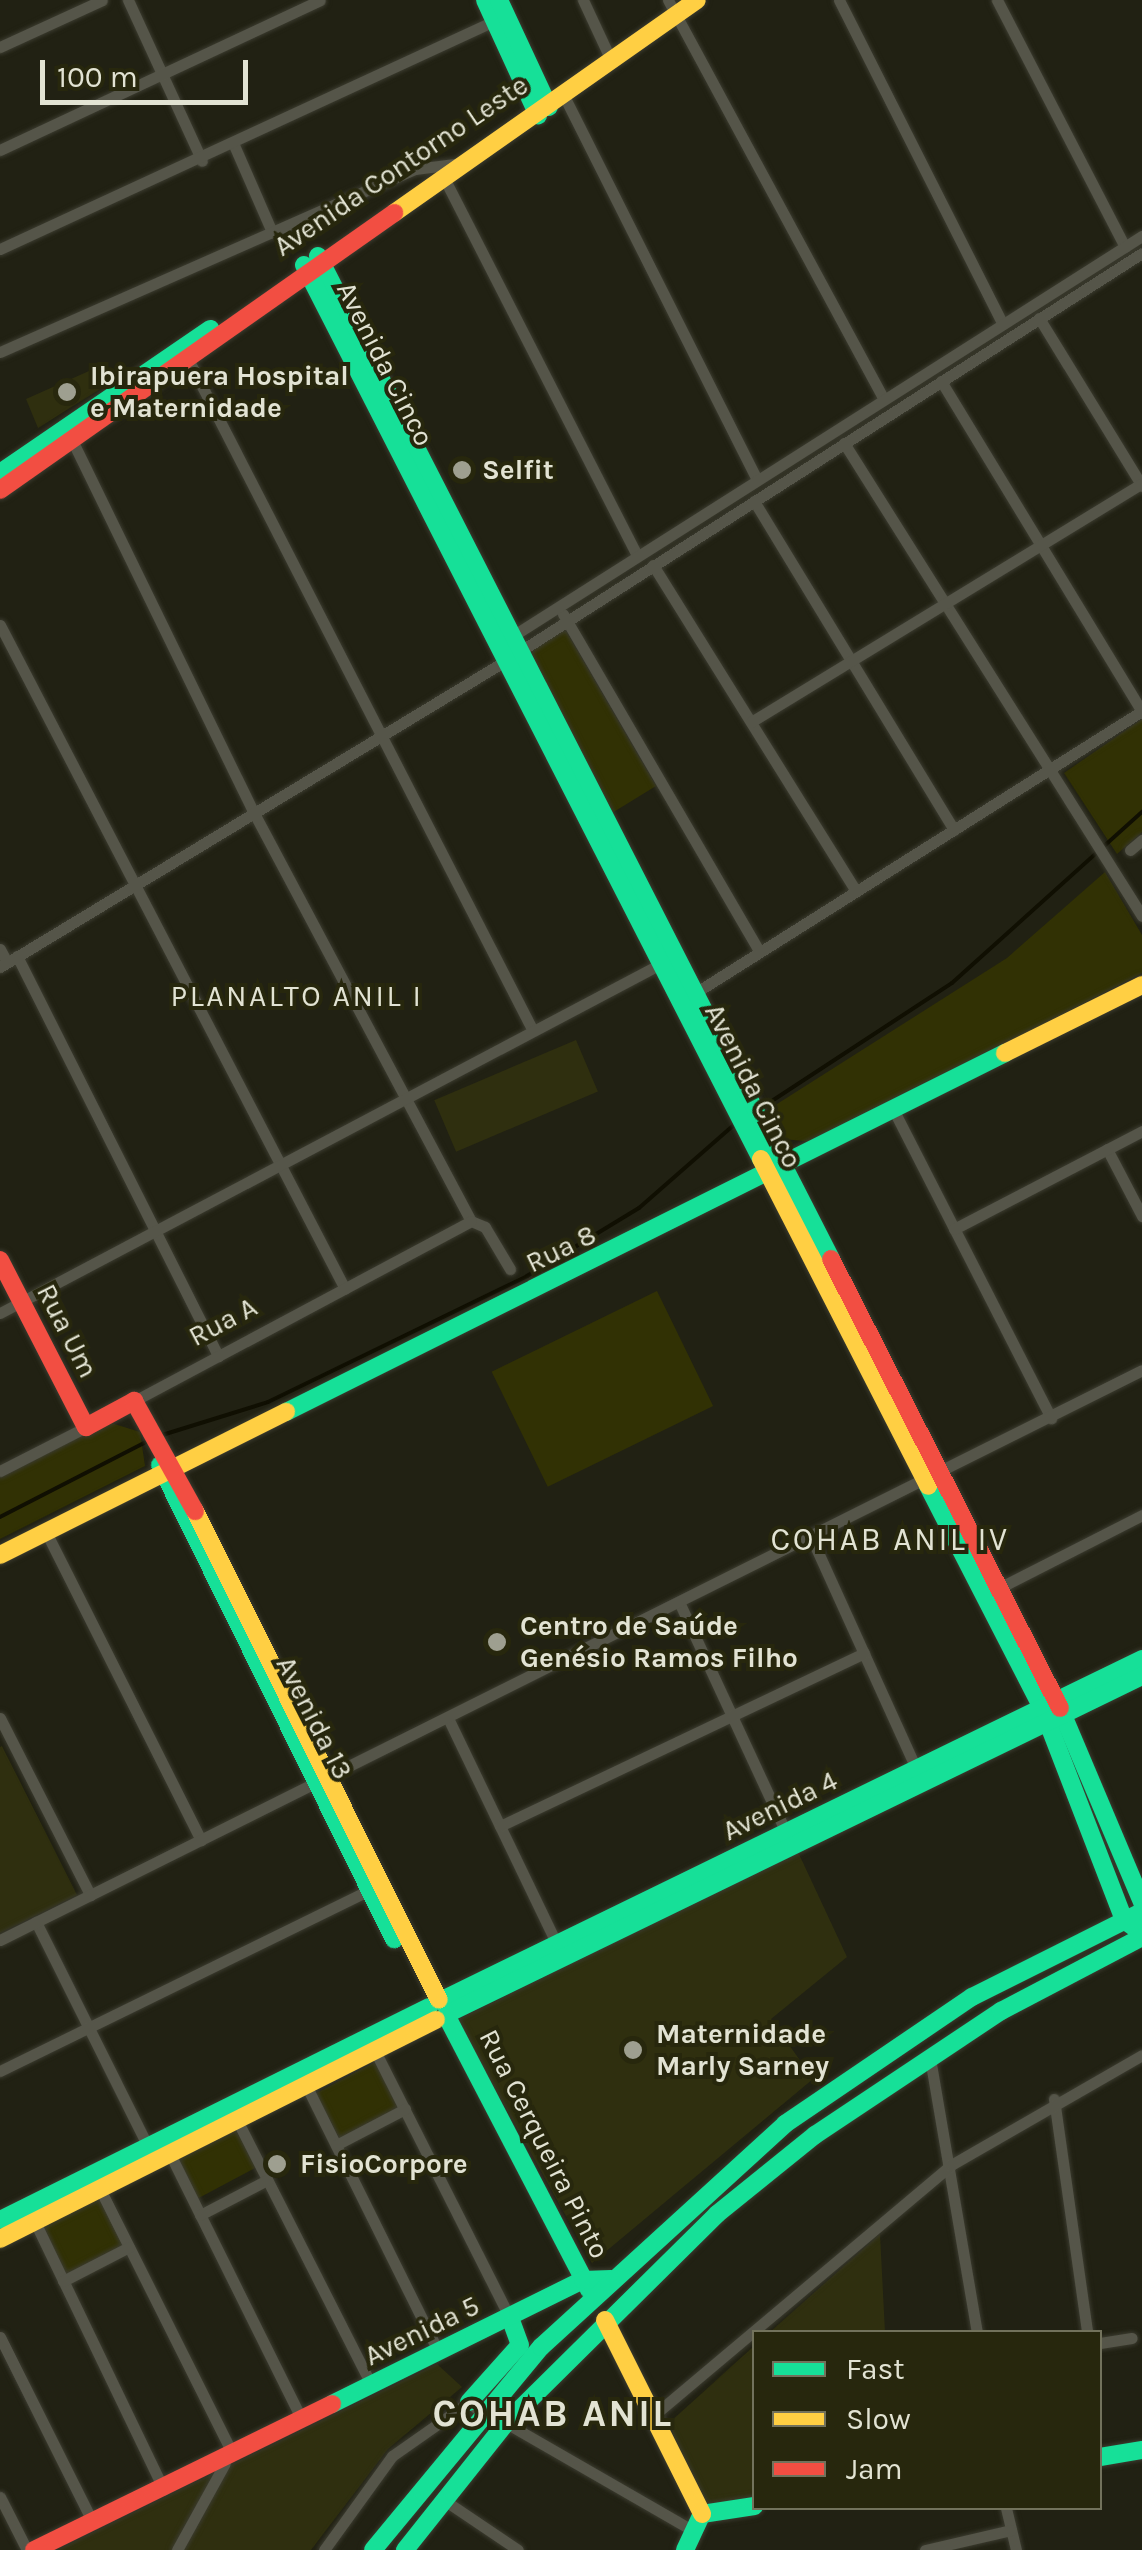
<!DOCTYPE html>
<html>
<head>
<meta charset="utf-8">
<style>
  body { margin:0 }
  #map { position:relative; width:1142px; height:2550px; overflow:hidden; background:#212113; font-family:Karla,sans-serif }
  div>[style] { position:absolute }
  .built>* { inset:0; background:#2f2f0f; transform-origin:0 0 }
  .green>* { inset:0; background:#313104; transform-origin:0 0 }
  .stream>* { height:4px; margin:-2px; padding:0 2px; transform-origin:2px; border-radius:2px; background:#100f02 }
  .roads { filter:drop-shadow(0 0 2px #3b3b2f) drop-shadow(0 0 2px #3b3b2f) }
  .street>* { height:11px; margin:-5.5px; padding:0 5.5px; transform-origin:5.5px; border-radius:5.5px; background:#555549 }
  .fast>* { height:18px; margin:-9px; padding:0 9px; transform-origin:9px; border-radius:9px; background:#16e098 }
  .slow>* { height:18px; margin:-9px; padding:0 9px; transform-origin:9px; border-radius:9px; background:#ffcf43 }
  .jam>* { height:18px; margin:-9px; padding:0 9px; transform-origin:9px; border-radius:9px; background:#f24e42 }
  .dots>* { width:28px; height:28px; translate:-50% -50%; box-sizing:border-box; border:5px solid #27270d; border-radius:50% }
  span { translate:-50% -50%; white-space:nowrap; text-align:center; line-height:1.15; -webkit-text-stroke:8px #27270d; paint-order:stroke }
  .street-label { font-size:28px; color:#e2e3d3 }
  .poi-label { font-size:28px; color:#e2e3d3; font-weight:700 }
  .left { translate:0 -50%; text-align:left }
  .neighbourhood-label { font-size:30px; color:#e2e3d3; letter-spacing:2.5px }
  .quarter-label { font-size:32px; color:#e2e3d3; letter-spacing:2.5px }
  .district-label { font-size:38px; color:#e2e3d3; font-weight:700; letter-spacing:2.5px }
  .legend { position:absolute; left:752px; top:2330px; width:350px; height:180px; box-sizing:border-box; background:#27270d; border:2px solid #72725c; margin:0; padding:12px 18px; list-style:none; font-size:30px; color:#e2e3d3 }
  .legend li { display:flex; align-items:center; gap:20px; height:50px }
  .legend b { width:50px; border:2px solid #72725c }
  .scale { position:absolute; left:40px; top:60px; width:208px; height:45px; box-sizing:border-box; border:5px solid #e2e3d3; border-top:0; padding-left:12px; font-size:30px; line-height:35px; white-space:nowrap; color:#e2e3d3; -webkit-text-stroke:8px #27270d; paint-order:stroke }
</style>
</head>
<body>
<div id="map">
  <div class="built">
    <div style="clip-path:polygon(98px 367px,105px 386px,38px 428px,26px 399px)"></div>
    <div style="left:576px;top:1040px;width:56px;height:154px;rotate:67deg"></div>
    <div style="clip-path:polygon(2px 1746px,77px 1895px,0 1933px,0 1747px)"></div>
    <div style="clip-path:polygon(798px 1852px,847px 1957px,771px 2019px,813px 2079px,592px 2263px,457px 2020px)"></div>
    <div style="clip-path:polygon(880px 2234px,885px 2332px,770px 2332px)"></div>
    <div style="clip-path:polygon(754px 2346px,754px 2497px,701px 2505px,669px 2423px)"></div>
    <div style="clip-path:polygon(437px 2364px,462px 2387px,388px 2449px,311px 2550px,57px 2550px)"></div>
  </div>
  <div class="green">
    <div style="clip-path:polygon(563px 626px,656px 786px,612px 813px,527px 648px)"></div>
    <div style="clip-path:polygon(1142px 719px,1142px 832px,1117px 854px,1064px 773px)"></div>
    <div style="clip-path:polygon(1105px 872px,1142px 935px,1142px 973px,815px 1142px,782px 1139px,766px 1111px,1007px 958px)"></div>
    <div style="left:657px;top:1291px;width:128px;height:184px;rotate:64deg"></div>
    <div style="clip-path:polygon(108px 1422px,140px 1432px,145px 1466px,0 1539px,0 1478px)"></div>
    <div style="left:375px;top:2062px;width:53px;height:67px;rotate:62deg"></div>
    <div style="left:234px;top:2126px;width:47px;height:66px;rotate:62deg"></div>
    <div style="left:99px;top:2195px;width:57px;height:66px;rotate:64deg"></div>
  </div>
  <div class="stream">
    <div style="left:761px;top:1108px;width:228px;rotate:-33.2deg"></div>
    <div style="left:952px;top:983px;width:256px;rotate:-42deg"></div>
    <div style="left:159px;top:1436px;width:114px;rotate:-17.3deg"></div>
    <div style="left:268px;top:1402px;width:288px;rotate:-25.9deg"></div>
    <div style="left:527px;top:1276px;width:131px;rotate:-31.3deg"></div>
    <div style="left:639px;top:1208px;width:129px;rotate:-41.2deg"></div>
    <div style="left:0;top:1517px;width:169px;rotate:-27.2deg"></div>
  </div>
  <div class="roads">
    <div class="street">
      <div style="left:128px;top:0;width:177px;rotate:65.3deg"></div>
      <div style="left:583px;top:0;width:66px;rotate:65deg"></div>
      <div style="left:668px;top:0;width:454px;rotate:61.6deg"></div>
      <div style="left:839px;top:0;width:363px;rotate:63.2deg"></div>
      <div style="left:997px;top:0;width:278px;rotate:62.6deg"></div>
      <div style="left:0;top:47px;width:112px;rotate:-24.7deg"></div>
      <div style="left:563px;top:94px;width:431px;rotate:63.3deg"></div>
      <div style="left:234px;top:145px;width:95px;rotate:66.4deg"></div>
      <div style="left:0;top:150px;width:353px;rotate:-25.1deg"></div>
      <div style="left:445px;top:180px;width:421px;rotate:62.9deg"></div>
      <div style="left:0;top:249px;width:544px;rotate:-24.78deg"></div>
      <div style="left:1039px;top:318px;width:197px;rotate:58.5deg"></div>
      <div style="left:0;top:352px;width:454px;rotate:-23.8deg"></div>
      <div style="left:415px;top:169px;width:48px;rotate:-7.1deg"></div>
      <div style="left:188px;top:359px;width:755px;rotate:62.82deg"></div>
      <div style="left:941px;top:381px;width:386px;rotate:58.7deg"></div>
      <div style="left:70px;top:436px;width:420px;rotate:64deg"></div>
      <div style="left:254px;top:813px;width:462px;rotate:62deg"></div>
      <div style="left:471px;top:1221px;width:15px;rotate:23deg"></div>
      <div style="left:485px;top:1227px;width:49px;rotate:59.2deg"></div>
      <div style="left:844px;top:443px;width:559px;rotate:57.79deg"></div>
      <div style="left:754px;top:501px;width:385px;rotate:58.7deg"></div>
      <div style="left:653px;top:565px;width:384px;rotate:58.1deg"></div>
      <div style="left:563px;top:614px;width:391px;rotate:59.8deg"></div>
      <div style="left:0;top:625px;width:748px;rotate:62.54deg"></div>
      <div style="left:511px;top:637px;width:748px;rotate:-32.44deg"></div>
      <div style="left:751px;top:722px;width:457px;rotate:-31.4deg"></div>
      <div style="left:1130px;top:850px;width:16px;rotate:-40deg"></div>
      <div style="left:0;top:949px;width:15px;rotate:62deg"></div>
      <div style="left:17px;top:956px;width:448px;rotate:63.3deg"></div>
      <div style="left:0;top:967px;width:590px;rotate:-31.21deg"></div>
      <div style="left:505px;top:661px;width:756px;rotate:-32.64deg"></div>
      <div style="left:695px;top:993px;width:529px;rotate:-32.25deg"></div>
      <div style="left:895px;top:1113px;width:343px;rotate:62.9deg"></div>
      <div style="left:1107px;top:1149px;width:76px;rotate:62.4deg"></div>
      <div style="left:954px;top:1229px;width:212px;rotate:-27.5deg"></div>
      <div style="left:0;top:1313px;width:751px;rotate:-27.86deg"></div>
      <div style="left:134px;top:1401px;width:382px;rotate:-28.1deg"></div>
      <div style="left:0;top:1471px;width:97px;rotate:-27.1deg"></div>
      <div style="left:46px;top:1532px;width:345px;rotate:63.3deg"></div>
      <div style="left:812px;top:1539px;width:255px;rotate:65.6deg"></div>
      <div style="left:999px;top:1588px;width:161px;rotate:-27deg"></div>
      <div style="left:680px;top:1604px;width:254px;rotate:65.1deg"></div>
      <div style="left:0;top:1718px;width:199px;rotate:63deg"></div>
      <div style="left:448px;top:1718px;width:251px;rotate:64.3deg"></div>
      <div style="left:500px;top:1826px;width:403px;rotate:-25.4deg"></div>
      <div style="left:36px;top:1922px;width:251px;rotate:63.5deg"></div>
      <div style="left:0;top:1940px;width:1276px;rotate:-26.52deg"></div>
      <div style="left:375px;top:2051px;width:299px;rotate:63.2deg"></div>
      <div style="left:930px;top:2058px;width:278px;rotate:80.3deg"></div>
      <div style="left:0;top:2071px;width:415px;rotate:-26.1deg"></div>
      <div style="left:306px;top:2085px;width:299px;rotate:63.6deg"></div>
      <div style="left:1054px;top:2099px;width:235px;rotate:81.9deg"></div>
      <div style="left:237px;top:2120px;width:298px;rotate:63.1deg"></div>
      <div style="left:336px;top:2145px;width:78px;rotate:-27.6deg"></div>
      <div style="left:170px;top:2154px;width:297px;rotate:63.6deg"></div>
      <div style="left:100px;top:2189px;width:293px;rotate:63.4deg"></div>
      <div style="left:200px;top:2215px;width:76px;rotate:-27.6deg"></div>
      <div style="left:35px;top:2222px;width:297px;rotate:64.3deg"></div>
      <div style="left:63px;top:2281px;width:74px;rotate:-27.3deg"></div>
      <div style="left:0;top:2337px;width:206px;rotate:63.4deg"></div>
      <div style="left:1100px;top:2343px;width:32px;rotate:-9deg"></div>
      <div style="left:653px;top:2416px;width:390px;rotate:-40.1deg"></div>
      <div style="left:951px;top:2165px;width:220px;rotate:-29.9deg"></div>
      <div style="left:506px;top:2423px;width:217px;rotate:29.9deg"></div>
      <div style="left:0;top:2497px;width:59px;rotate:63deg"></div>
      <div style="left:444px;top:2500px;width:89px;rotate:34deg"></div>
      <div style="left:1006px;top:2508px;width:43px;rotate:76.6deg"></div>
      <div style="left:177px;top:2550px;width:99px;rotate:-61.1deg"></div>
      <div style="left:324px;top:2550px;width:116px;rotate:-54.1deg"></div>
      <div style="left:392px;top:2456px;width:94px;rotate:-35deg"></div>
      <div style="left:469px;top:2402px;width:18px;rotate:41deg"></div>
      <div style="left:925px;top:2550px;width:88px;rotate:-13.1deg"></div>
    </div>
    <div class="fast">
      <div style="left:485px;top:0;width:127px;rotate:65.3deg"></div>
      <div style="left:499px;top:0;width:118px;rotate:65deg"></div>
      <div style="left:318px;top:256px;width:1127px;rotate:62.91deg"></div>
      <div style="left:304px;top:265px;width:1004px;rotate:62.92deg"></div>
      <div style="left:0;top:473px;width:255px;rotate:-34.4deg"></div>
      <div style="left:286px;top:1412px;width:804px;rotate:-26.53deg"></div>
      <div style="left:160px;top:1465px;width:529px;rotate:63.73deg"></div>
      <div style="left:928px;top:1486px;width:252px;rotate:62.8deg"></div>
      <div style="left:1043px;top:1710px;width:225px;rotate:68.9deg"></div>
      <div style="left:1124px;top:1920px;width:22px;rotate:36deg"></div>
      <div style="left:1060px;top:1708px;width:211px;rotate:67.1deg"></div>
      <div style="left:440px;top:2001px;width:781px;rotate:-25.97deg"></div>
      <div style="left:447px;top:2014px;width:773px;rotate:-25.94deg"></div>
      <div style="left:446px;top:2015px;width:310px;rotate:62.5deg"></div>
      <div style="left:0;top:2220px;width:479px;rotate:-26.4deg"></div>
      <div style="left:469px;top:2402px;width:76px;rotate:-48.2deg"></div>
      <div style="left:520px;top:2345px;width:29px;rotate:-110deg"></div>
      <div style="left:332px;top:2404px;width:280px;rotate:-26.3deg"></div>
      <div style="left:583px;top:2280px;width:28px;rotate:-2deg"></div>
      <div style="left:1100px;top:2457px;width:43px;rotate:-9.5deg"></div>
      <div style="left:702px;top:2514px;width:53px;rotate:-8.7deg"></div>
      <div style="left:373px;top:2550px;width:264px;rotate:-50.4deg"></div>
      <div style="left:541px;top:2347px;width:331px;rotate:-42.4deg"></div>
      <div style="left:785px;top:2124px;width:226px;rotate:-34.2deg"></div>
      <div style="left:972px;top:1997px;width:190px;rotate:-26.6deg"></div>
      <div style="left:405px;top:2550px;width:162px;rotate:-51.5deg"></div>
      <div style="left:506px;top:2423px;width:297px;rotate:-44.7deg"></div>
      <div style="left:717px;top:2214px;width:126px;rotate:-38.9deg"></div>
      <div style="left:815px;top:2135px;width:224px;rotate:-33.7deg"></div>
      <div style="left:1001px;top:2011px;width:159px;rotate:-27.7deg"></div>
      <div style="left:685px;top:2550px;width:40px;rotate:-65deg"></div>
    </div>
    <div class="slow">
      <div style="left:394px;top:213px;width:370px;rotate:-35.1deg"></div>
      <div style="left:1005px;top:1053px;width:153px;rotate:-26.4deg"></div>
      <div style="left:761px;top:1159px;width:367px;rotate:62.9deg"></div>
      <div style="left:195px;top:1511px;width:546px;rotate:63.48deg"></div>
      <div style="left:0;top:1555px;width:320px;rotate:-26.6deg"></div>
      <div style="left:0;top:2239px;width:488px;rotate:-26.7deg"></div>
      <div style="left:605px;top:2320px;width:217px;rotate:63.4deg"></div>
    </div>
    <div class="jam">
      <div style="left:0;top:490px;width:482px;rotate:-35.1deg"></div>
      <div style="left:831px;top:1259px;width:504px;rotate:62.98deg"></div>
      <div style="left:0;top:1260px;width:188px;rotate:62.8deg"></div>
      <div style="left:86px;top:1427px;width:55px;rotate:-28.4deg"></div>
      <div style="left:134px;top:1401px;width:126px;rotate:61deg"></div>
      <div style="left:34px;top:2550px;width:332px;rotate:-26.1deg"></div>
    </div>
  </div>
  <div class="dots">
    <div style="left:67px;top:392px;background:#9e9f90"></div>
    <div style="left:462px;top:470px;background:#9e9f90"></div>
    <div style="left:497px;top:1642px;background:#9e9f90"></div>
    <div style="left:633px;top:2050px;background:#9e9f90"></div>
    <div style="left:277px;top:2164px;background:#9e9f90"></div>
  </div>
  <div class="street-label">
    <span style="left:401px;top:166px;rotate:-34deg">Avenida Contorno Leste</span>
    <span style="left:385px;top:364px;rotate:63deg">Avenida Cinco</span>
    <span style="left:753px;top:1086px;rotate:63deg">Avenida Cinco</span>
    <span style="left:561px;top:1249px;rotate:-26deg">Rua 8</span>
    <span style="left:223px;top:1322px;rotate:-28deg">Rua A</span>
    <span style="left:67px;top:1331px;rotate:63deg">Rua Um</span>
    <span style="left:314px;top:1718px;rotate:63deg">Avenida 13</span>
    <span style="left:780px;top:1806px;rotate:-26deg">Avenida 4</span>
    <span style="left:544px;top:2144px;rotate:63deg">Rua Cerqueira Pinto</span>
    <span style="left:422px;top:2331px;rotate:-26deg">Avenida 5</span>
  </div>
  <div class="poi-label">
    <span class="left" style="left:90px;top:392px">Ibirapuera Hospital<br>e Maternidade</span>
    <span class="left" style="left:482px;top:470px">Selfit</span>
    <span class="left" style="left:520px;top:1642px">Centro de Saúde<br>Genésio Ramos Filho</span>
    <span class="left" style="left:656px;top:2050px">Maternidade<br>Marly Sarney</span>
    <span class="left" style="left:300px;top:2164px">FisioCorpore</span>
  </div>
  <div class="neighbourhood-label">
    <span style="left:297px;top:996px">PLANALTO ANIL I</span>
  </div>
  <div class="quarter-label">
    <span style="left:890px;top:1540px">COHAB ANIL IV</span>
  </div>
  <div class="district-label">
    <span style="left:553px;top:2414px">COHAB ANIL</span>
  </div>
  <ul class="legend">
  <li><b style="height:12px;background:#16e098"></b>Fast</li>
  <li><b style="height:12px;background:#ffcf43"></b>Slow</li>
  <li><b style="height:12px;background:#f24e42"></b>Jam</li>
  </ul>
  <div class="scale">100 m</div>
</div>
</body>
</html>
